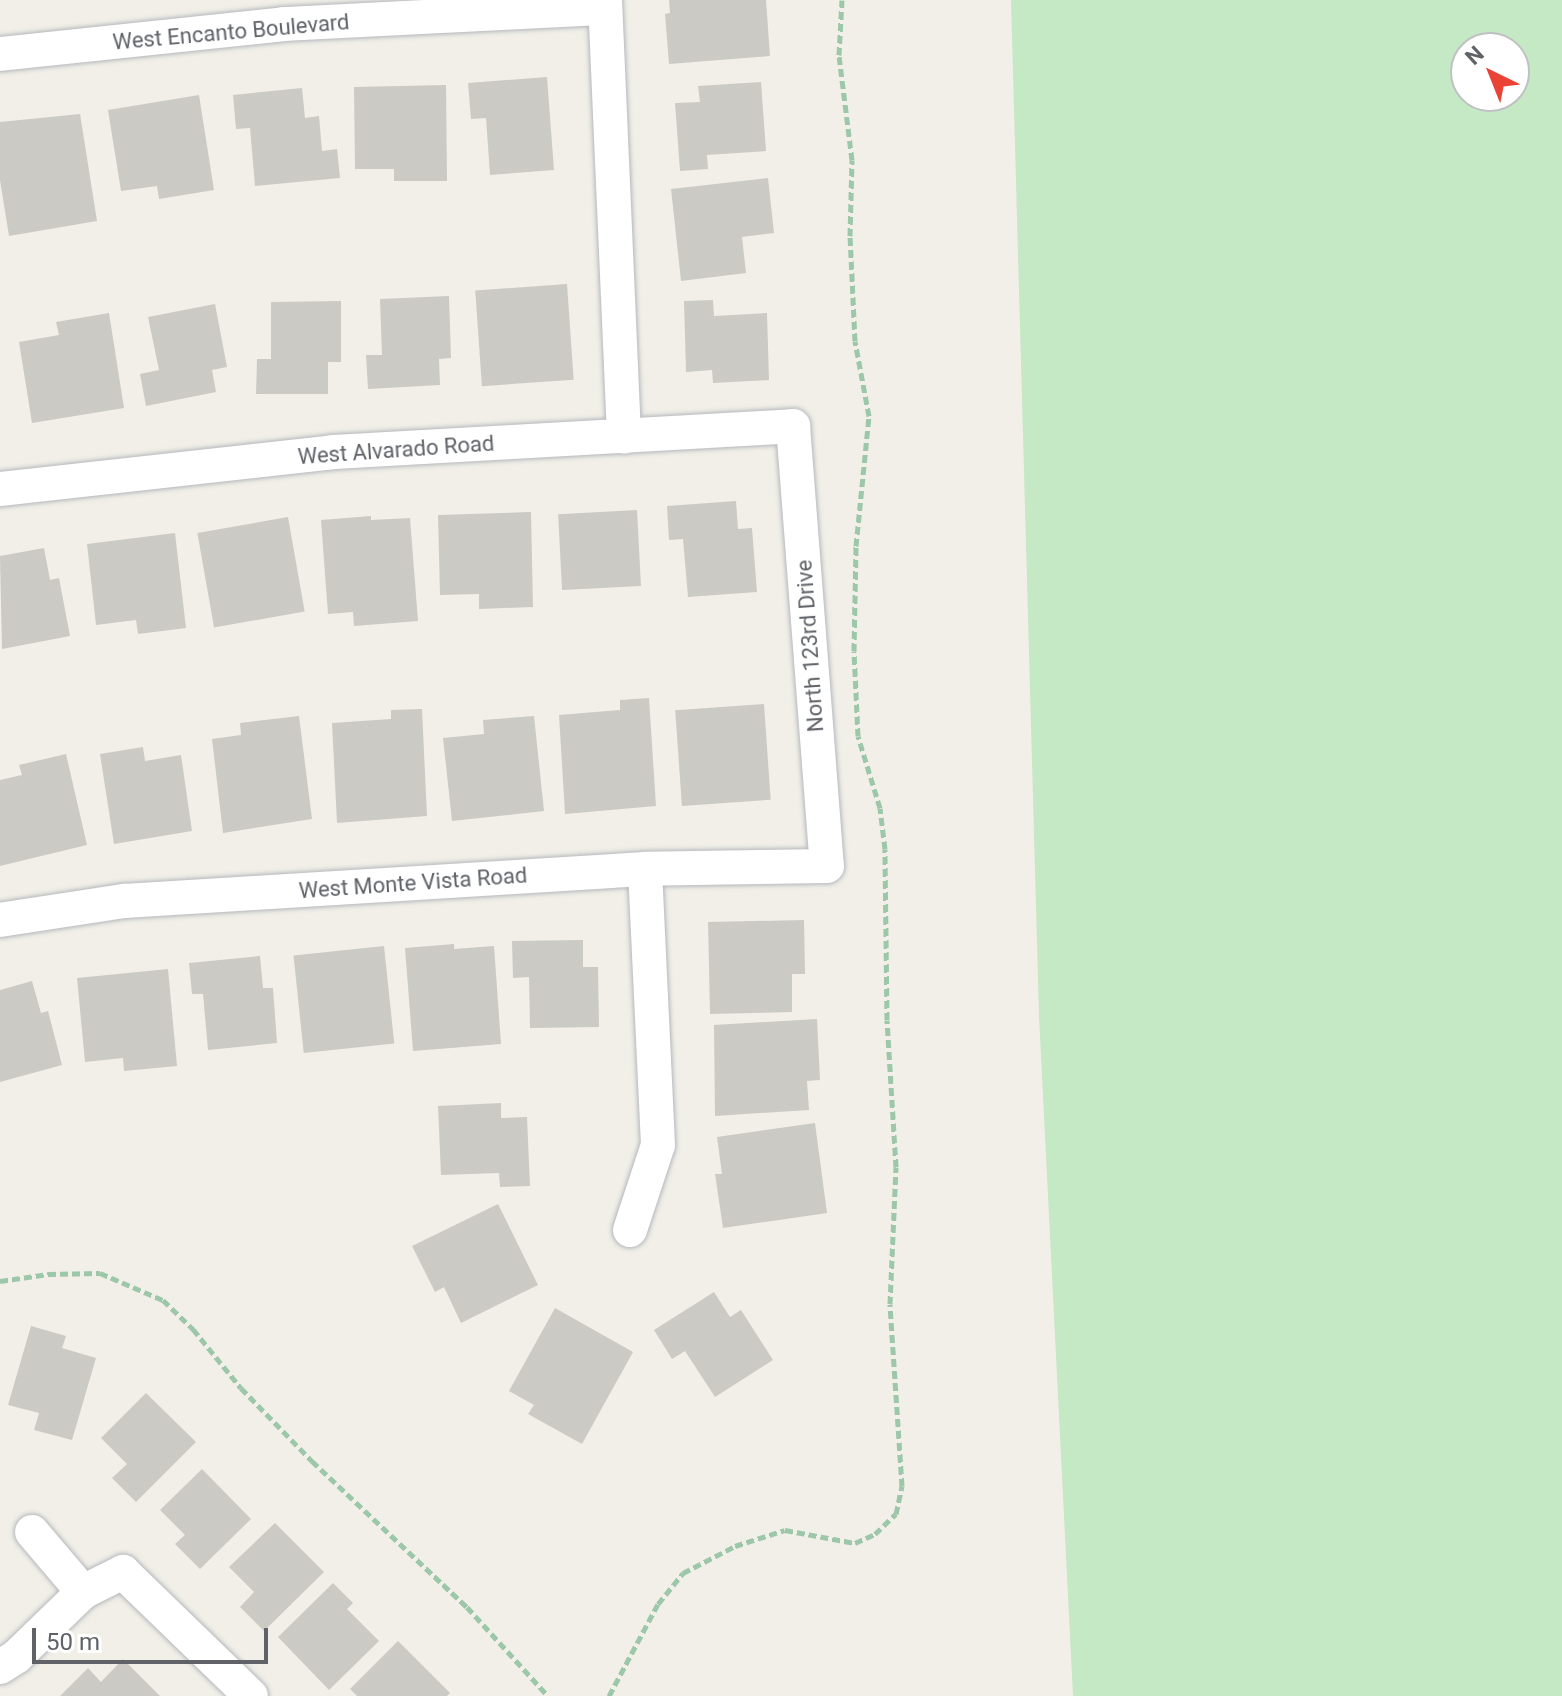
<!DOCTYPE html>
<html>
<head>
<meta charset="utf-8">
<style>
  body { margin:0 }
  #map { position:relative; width:1562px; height:1696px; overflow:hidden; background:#f1efe8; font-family:Roboto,sans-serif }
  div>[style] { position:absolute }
  .green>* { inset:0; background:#c5e8c5 }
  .building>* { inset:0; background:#cccac5; transform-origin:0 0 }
  .path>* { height:5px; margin-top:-2.5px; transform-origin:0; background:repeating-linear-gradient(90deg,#9cc7a9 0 8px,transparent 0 12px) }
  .roads { filter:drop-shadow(0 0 2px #b5b8bc) drop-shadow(0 0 2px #b5b8bc) }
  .street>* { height:34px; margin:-17px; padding:0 17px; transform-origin:17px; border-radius:17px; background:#fff }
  span { translate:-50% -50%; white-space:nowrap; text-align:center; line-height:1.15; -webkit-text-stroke:8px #fff; paint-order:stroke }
  .street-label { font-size:22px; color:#5f6368 }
  .north { position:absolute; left:1450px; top:32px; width:80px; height:80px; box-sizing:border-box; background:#fff; border:2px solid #bfc1c3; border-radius:50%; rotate:317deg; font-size:22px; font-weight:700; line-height:32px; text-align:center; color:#5f6368 }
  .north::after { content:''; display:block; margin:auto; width:28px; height:36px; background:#ea4335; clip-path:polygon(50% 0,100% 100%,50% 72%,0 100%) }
  .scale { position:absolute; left:32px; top:1628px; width:236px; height:36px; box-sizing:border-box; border:4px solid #5f6368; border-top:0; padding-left:10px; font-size:24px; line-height:28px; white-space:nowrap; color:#5f6368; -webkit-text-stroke:6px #fff; paint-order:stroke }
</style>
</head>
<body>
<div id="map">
  <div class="green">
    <div style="clip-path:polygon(evenodd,1011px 0,1562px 0,1562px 1696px,1073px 1696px,1039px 1016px,1011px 0,1466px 48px,1514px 48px,1514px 96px,1466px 96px,1466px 48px)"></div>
  </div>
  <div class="building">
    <div style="clip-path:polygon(669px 0,766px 0,770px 56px,669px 64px,665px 14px,670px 13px)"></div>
    <div style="clip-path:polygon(547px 77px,554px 170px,490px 175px,486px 118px,471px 119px,468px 83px)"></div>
    <div style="clip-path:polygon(761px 82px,766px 151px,707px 155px,708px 169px,680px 171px,675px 103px,700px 102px,698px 86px)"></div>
    <div style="clip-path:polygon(446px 85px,447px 181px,394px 181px,394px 169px,355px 169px,354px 87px)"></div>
    <div style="clip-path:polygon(302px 88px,305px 118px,319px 116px,322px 151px,337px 149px,340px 178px,255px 186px,250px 128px,236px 129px,233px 95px)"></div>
    <div style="clip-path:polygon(199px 95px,214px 190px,159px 199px,157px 186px,121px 191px,108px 110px)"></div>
    <div style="clip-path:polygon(80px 114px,97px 221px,9px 236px,0 180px,0 122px)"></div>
    <div style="clip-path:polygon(768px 178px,774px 233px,742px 237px,746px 273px,681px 281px,671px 189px)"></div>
    <div style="left:567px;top:284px;width:96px;height:92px;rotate:86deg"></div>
    <div style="clip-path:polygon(449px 296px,451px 358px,439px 359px,440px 385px,368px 389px,366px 355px,382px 355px,380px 299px)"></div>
    <div style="clip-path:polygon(713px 300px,714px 316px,767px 313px,769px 380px,713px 383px,712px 370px,686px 372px,684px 301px)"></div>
    <div style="clip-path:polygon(341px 301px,341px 362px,328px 362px,328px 394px,256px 394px,257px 359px,271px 359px,271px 302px)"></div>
    <div style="clip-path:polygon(215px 304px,227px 367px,212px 370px,216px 392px,146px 406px,140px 374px,159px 370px,148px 317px)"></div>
    <div style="clip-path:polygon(109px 313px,124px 408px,32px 423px,19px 342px,59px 335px,56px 322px)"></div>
    <div style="clip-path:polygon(736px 501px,738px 529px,752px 528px,757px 592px,688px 597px,683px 539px,669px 540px,667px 506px)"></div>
    <div style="left:637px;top:510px;width:76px;height:79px;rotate:87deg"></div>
    <div style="clip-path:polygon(531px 512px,533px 607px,479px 609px,479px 594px,440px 595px,438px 515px)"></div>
    <div style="clip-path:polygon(371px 516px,371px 520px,410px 518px,418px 621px,354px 626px,353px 612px,328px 614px,321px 520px)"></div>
    <div style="left:288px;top:517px;width:96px;height:92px;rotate:80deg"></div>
    <div style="clip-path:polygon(175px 533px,186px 628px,138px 634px,136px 620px,96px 625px,87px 544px)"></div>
    <div style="clip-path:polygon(44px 548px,50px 580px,59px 578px,70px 636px,2px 649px,0 556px)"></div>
    <div style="clip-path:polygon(649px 698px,656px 806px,565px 814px,559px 715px,620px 710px,620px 700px)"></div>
    <div style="left:764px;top:704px;width:96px;height:89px;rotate:86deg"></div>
    <div style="clip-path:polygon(422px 709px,427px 816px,337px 823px,332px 723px,391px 719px,391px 710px)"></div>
    <div style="clip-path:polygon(299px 716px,312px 819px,223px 833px,212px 739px,241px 735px,240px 723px)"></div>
    <div style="clip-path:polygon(534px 716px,544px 811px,452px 821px,443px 738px,484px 734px,483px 720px)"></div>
    <div style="clip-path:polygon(143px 747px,145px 761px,181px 755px,192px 831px,114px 844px,100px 754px)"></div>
    <div style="clip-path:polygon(66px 754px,87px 845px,0 866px,0 780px,22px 775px,19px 765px)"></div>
    <div style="clip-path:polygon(804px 920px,805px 974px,792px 974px,792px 1012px,710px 1014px,708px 922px)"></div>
    <div style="clip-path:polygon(583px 940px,583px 967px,598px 967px,599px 1027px,530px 1028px,529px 977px,513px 978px,512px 941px)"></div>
    <div style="clip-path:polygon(454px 944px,454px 949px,494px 946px,501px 1044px,413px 1051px,405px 948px)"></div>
    <div style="left:384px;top:946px;width:98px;height:91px;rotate:84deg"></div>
    <div style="clip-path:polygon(260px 956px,263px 988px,273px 988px,277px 1043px,208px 1050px,203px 994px,192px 994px,189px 963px)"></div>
    <div style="clip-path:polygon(168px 969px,177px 1066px,124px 1071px,123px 1058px,85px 1062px,77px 978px)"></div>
    <div style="clip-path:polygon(32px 981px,41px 1013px,48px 1011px,62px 1065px,0 1082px,0 990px)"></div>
    <div style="clip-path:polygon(817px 1019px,820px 1080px,807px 1081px,809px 1110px,715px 1116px,714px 1025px)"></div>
    <div style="clip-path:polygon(501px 1103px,501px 1118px,527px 1117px,530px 1186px,500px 1187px,499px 1173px,441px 1175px,438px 1106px)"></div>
    <div style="clip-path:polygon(815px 1123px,827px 1213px,723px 1228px,715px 1174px,722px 1174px,717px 1137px)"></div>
    <div style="clip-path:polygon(498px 1204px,538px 1285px,461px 1323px,444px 1287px,435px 1292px,412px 1246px)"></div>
    <div style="clip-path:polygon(714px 1292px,730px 1317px,741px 1310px,773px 1360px,715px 1397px,685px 1351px,672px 1359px,654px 1330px)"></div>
    <div style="clip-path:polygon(555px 1308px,633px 1352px,582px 1444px,528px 1414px,534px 1405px,509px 1391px)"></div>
    <div style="clip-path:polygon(31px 1326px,66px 1336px,62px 1348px,96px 1358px,72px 1440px,34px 1430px,39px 1413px,8px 1405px)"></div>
    <div style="clip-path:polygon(146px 1393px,196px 1442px,136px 1502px,112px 1478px,127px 1464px,101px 1438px)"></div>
    <div style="clip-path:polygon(202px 1469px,251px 1519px,200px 1569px,175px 1544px,185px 1535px,160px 1510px)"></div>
    <div style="clip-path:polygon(275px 1523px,324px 1572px,264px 1631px,240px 1607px,254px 1592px,229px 1567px)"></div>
    <div style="clip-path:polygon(333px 1583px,353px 1603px,347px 1609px,379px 1641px,329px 1690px,278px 1637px)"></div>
    <div style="clip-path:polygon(398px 1641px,450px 1693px,447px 1696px,357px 1696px,350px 1689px)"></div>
    <div style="clip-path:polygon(123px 1659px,160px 1696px,60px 1696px,88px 1668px,101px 1682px)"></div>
  </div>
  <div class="path">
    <div style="left:0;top:1281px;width:49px;rotate:-8.3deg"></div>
    <div style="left:48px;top:1274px;width:52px;rotate:-1.1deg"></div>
    <div style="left:100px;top:1273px;width:69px;rotate:23.2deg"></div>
    <div style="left:163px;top:1300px;width:42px;rotate:44deg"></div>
    <div style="left:193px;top:1329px;width:76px;rotate:50.9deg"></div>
    <div style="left:241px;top:1388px;width:102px;rotate:45.8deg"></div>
    <div style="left:312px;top:1461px;width:213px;rotate:43.3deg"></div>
    <div style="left:467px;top:1607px;width:120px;rotate:47.7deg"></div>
    <div style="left:609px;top:1696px;width:104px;rotate:-62deg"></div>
    <div style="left:658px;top:1604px;width:40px;rotate:-51deg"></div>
    <div style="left:683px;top:1573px;width:59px;rotate:-27.4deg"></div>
    <div style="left:735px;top:1546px;width:52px;rotate:-17.7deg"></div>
    <div style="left:785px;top:1530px;width:71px;rotate:10.5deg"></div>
    <div style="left:855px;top:1543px;width:22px;rotate:-24deg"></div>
    <div style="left:875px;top:1534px;width:29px;rotate:-44deg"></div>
    <div style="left:896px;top:1514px;width:29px;rotate:-78deg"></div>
    <div style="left:902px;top:1486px;width:182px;rotate:-93.8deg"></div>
    <div style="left:890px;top:1304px;width:137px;rotate:-87.5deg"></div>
    <div style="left:896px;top:1167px;width:147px;rotate:-93.5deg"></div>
    <div style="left:887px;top:1020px;width:171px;rotate:-90.7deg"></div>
    <div style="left:885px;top:849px;width:41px;rotate:-97deg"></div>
    <div style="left:880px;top:808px;width:75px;rotate:-107deg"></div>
    <div style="left:858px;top:736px;width:85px;rotate:-92.7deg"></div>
    <div style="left:854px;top:651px;width:105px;rotate:-88.9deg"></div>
    <div style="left:856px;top:546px;width:131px;rotate:-84.3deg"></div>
    <div style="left:869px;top:416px;width:76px;rotate:-100.6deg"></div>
    <div style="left:855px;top:341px;width:105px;rotate:-92.7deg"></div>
    <div style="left:850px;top:236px;width:76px;rotate:-88.5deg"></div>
    <div style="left:852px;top:160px;width:106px;rotate:-97.1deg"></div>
    <div style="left:839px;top:55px;width:55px;rotate:-86.9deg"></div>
  </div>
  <div class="roads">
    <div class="street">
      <div style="left:605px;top:0;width:437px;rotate:87.5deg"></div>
      <div style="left:0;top:54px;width:286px;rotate:-6deg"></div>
      <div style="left:284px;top:24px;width:321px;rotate:-2.9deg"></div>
      <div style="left:0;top:489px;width:335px;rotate:-6.3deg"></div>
      <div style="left:333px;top:452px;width:461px;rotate:-3.2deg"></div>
      <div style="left:793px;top:426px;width:441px;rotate:85.6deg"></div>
      <div style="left:827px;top:866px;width:182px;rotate:179.1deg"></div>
      <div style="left:645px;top:869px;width:522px;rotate:176.49deg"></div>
      <div style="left:124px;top:901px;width:125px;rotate:171.3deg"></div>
      <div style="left:630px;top:1230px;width:89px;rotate:-71.8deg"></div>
      <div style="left:658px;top:1145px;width:276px;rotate:-92.7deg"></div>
      <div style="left:32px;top:1532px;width:79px;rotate:49.6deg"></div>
      <div style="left:83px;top:1592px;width:45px;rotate:-26.6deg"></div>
      <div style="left:123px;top:1572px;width:178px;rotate:44.1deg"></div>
      <div style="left:0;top:1667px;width:19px;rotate:-32deg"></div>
      <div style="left:16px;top:1657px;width:93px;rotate:-44.1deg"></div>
    </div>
  </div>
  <div class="street-label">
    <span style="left:231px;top:32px;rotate:-5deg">West Encanto Boulevard</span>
    <span style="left:396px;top:450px;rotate:-4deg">West Alvarado Road</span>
    <span style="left:810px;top:646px;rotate:-94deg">North 123rd Drive</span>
    <span style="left:413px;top:883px;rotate:-4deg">West Monte Vista Road</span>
  </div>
  <div class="north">N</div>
  <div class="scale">50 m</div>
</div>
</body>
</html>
